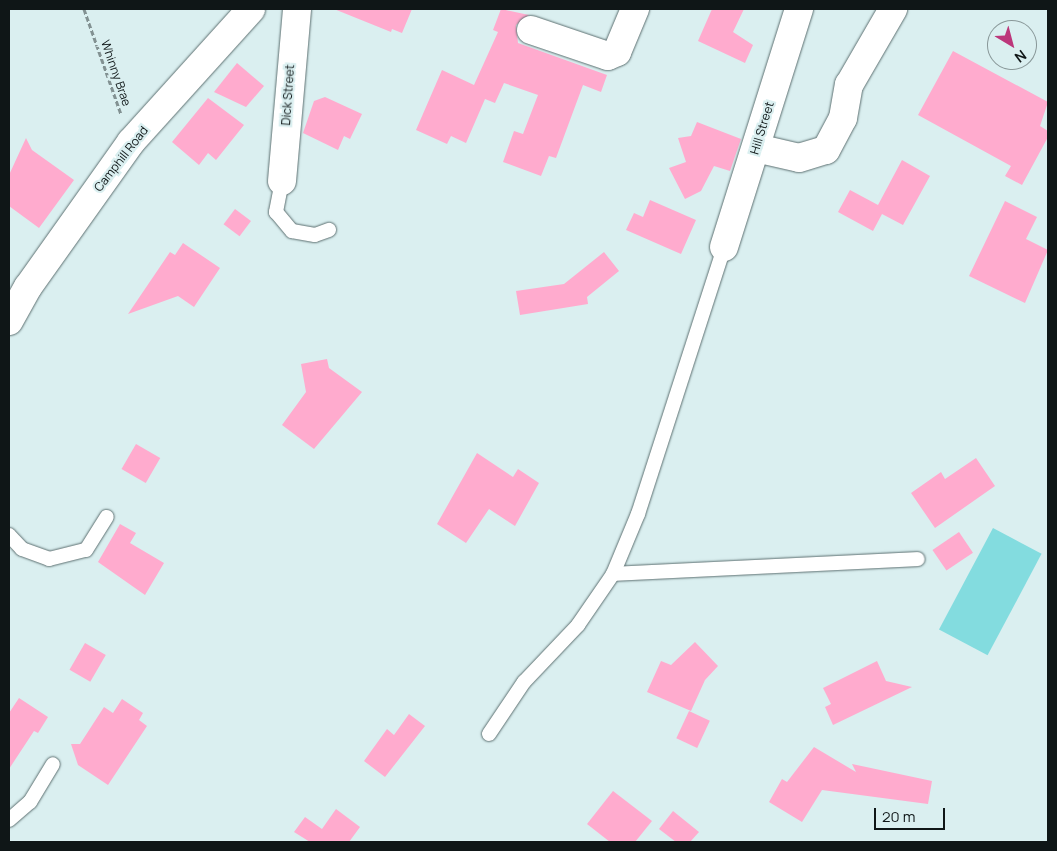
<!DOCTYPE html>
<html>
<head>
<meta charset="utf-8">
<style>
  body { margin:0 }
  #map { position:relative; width:1057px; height:851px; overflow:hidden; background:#daeff0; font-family:Manrope,sans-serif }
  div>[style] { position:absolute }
  .green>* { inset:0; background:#83dcdf; transform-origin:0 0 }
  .building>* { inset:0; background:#ffabce; transform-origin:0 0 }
  .path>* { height:3px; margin-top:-1.5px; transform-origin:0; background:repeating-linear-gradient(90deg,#829192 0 5px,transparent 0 7.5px) }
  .roads { filter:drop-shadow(0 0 1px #5d7071) drop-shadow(0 0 1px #5d7071) }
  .service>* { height:14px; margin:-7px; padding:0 7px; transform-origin:7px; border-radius:7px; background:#fff }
  .minor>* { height:28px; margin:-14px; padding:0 14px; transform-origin:14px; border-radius:14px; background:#fff }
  span { translate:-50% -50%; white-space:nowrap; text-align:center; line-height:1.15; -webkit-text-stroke:4.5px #daeff0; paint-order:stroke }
  .street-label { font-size:12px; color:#0f1617 }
  .frame { position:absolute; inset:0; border:10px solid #0f1617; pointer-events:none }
  .north { position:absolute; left:987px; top:20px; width:50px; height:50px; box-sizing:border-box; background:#daeff0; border:1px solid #899899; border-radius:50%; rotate:143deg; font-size:14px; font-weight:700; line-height:20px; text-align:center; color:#0f1617 }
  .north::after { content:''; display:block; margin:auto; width:18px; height:22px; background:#bc377b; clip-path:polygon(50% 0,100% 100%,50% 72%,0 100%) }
  .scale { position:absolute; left:874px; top:808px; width:71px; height:22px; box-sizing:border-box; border:2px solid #0f1617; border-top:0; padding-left:6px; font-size:15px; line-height:18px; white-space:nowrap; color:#0f1617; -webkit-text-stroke:4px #daeff0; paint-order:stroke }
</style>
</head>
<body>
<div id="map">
  <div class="green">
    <div style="left:993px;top:528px;width:55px;height:115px;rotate:28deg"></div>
  </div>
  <div class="building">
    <div style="clip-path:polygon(334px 9px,412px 9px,402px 33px,392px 29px,391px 32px)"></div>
    <div style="clip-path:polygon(501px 9px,529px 15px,516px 25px,518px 43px,607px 75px,601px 92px,583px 85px,556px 158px,549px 156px,541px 176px,503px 162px,514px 131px,523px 134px,538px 95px,504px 83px,495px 103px,485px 99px,466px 143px,451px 136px,447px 144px,416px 130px,442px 70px,474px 85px,498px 32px,493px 30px)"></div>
    <div style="clip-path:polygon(712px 9px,744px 9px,733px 32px,753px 45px,745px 63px,698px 41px)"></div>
    <div style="clip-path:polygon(953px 51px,1048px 102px,1040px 126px,1048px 131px,1048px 137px,1022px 185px,1005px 176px,1011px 166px,918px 115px)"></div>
    <div style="clip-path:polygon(237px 63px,264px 86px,246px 107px,214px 92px)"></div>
    <div style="clip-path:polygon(325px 97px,362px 114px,350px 139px,344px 136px,338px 150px,303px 133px,314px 101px)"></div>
    <div style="clip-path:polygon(208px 98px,244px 125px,216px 160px,208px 153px,199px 165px,172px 142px)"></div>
    <div style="clip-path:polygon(697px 122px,741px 139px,730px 171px,714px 166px,701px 191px,685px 199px,669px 168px,686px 162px,678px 138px,691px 136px)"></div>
    <div style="clip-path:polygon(26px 138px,32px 150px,74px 180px,39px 228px,9px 206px,9px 175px)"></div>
    <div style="clip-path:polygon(902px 160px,930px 176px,903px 225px,882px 214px,873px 231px,838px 212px,850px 190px,878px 205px)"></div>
    <div style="clip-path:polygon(650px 200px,696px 220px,681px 254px,626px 230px,634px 213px,643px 217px)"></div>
    <div style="clip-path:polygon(1005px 201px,1037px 217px,1026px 239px,1048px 250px,1025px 303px,969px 276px)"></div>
    <div style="left:235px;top:209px;width:20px;height:19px;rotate:37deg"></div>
    <div style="clip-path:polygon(183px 243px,220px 268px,194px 307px,178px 296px,128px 314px,170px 252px,175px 255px)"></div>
    <div style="clip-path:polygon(604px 252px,619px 271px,587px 297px,588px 304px,520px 315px,516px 291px,564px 284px)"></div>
    <div style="clip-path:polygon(327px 359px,329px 368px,362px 392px,314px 449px,282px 425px,306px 392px,301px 364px)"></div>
    <div style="left:136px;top:444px;width:28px;height:29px;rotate:30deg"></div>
    <div style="clip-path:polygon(477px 453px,513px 477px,518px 469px,539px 483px,515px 526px,489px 509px,466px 543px,437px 524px)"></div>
    <div style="clip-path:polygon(976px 458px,995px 486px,935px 528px,911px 493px,941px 472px,945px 479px)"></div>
    <div style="clip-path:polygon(120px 524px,136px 533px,130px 543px,164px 563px,145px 595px,98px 562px)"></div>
    <div style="left:959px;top:532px;width:25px;height:32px;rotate:56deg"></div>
    <div style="clip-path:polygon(695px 642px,718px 666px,705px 680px,691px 711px,647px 692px,661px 661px,671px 665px)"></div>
    <div style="left:85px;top:643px;width:24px;height:31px;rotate:30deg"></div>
    <div style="clip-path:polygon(877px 661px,886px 681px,912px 687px,833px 725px,825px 707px,831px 704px,823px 688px)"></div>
    <div style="clip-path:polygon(19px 698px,48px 717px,38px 733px,34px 731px,9px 769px,9px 713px)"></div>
    <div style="clip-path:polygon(122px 699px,143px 713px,139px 720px,147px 726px,108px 785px,78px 765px,71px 744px,80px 744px,104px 707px,113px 713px)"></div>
    <div style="left:689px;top:711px;width:23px;height:30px;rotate:25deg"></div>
    <div style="clip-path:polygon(409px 714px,425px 726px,385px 777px,364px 761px,387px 729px,394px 735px)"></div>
    <div style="clip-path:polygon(814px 747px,856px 772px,852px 764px,932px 781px,928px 804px,822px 790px,802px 822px,769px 802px,782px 779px,787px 782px)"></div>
    <div style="clip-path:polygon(613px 791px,652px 821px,635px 842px,610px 842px,587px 824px)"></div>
    <div style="clip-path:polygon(336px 809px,360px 827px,349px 842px,310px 842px,294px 832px,305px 817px,322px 829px)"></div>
    <div style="clip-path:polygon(673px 811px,699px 832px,690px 842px,676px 842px,659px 829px)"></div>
  </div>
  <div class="path">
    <div style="left:84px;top:9px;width:111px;rotate:70.6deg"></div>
  </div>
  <div class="roads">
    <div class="service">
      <div style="left:282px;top:181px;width:32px;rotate:101deg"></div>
      <div style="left:276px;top:212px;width:25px;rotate:50deg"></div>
      <div style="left:292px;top:231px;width:23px;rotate:10deg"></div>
      <div style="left:315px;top:235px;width:15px;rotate:-20deg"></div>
      <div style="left:9px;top:535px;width:19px;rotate:47deg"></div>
      <div style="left:22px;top:549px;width:29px;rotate:20deg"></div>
      <div style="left:49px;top:559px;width:38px;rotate:-14deg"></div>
      <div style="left:86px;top:550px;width:39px;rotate:-58deg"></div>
      <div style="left:613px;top:574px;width:305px;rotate:-2.8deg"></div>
      <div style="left:489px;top:734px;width:63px;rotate:-56.1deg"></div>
      <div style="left:524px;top:682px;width:79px;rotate:-46.5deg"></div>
      <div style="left:578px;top:625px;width:62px;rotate:-55.5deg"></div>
      <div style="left:613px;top:574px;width:65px;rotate:-67.4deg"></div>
      <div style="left:638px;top:514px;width:281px;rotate:-72.1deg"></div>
      <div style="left:9px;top:820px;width:28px;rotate:-41deg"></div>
      <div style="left:30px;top:802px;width:44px;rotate:-58.8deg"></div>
    </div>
    <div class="minor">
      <div style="left:531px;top:30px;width:81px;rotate:18.7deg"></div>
      <div style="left:608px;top:56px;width:10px;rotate:-24deg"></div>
      <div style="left:617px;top:52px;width:47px;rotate:-67.3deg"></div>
      <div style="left:756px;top:148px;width:44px;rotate:13.1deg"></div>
      <div style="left:799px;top:158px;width:28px;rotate:-17deg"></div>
      <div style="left:826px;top:150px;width:36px;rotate:-62deg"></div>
      <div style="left:843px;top:118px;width:34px;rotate:-80deg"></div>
      <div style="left:849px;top:85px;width:88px;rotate:-59.9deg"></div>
      <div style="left:282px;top:181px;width:173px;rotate:-85deg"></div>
      <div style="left:724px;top:247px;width:250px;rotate:-72.5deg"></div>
      <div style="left:9px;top:321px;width:39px;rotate:-61deg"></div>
      <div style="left:28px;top:287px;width:178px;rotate:-54.6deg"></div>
      <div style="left:131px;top:142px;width:179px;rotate:-47.9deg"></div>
    </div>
  </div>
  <div class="street-label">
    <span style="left:116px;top:73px;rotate:71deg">Whinny Brae</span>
    <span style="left:288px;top:95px;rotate:-86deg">Dick Street</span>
    <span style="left:762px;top:128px;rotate:-73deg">Hill Street</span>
    <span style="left:121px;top:159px;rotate:-52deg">Camphill Road</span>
  </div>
  <div class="frame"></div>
  <div class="north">N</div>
  <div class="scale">20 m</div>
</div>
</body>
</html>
